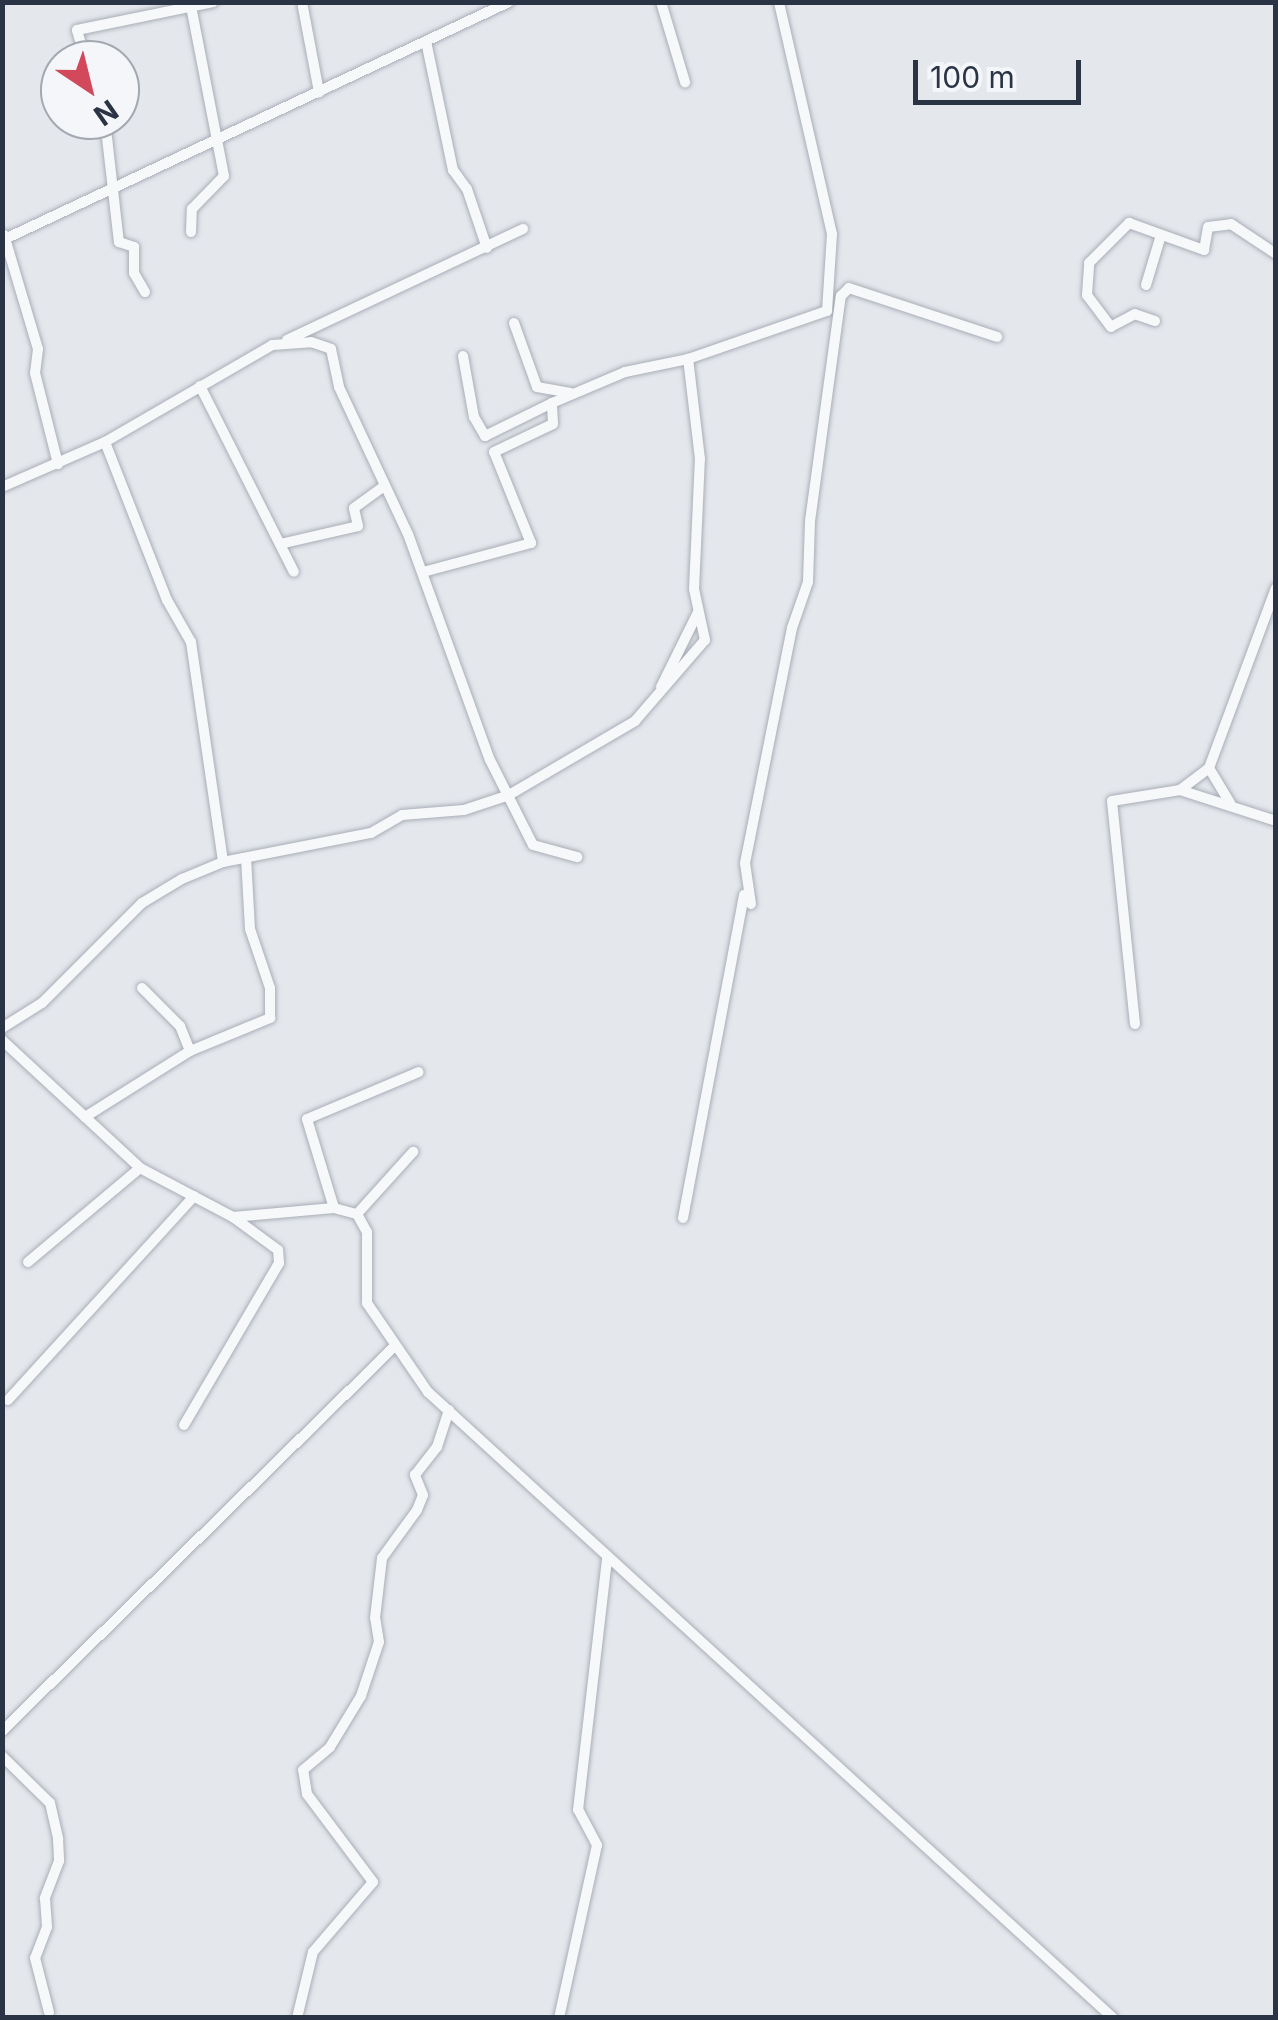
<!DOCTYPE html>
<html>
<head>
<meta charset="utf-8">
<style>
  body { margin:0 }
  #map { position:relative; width:1278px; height:2020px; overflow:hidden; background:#e4e7ec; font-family:Inter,sans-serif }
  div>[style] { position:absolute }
  .roads { filter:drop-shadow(0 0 2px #a9aeb7) drop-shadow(0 0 2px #a9aeb7) }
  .street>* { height:10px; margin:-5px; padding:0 5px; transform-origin:5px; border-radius:5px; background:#f7f8fa }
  span { translate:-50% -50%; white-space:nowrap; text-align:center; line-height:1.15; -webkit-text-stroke:9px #f4f6f9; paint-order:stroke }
  .frame { position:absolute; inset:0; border:5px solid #2b3445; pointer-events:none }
  .north { position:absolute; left:40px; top:40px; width:100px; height:100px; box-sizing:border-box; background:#f4f6f9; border:2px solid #a4a8b1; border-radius:50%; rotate:145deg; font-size:28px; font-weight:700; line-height:40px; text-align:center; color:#2b3445 }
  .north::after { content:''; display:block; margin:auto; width:35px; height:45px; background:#d1495b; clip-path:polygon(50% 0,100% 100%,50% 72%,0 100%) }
  .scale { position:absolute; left:913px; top:60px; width:168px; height:45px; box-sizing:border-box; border:5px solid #2b3445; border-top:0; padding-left:12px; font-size:30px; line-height:35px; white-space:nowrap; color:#2b3445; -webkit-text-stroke:8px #f4f6f9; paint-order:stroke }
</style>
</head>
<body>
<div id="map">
  <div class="roads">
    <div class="street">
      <div style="left:302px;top:2px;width:92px;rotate:79.3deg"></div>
      <div style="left:661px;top:2px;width:84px;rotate:73.3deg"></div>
      <div style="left:427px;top:46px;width:127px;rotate:78.2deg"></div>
      <div style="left:453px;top:170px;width:24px;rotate:54deg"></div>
      <div style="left:467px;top:189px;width:62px;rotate:71.3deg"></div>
      <div style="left:86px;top:60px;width:31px;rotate:-107deg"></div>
      <div style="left:77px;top:30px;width:139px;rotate:-11.6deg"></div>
      <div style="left:105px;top:120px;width:123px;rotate:83.5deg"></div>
      <div style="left:119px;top:242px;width:16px;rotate:18deg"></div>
      <div style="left:134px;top:247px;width:26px;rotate:90deg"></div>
      <div style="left:134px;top:273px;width:22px;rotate:60deg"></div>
      <div style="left:191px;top:232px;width:23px;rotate:-88deg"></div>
      <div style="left:192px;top:209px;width:46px;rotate:-45.9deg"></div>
      <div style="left:224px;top:176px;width:167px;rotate:-101deg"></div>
      <div style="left:4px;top:235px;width:119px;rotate:73.4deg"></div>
      <div style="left:38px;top:349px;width:24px;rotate:97deg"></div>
      <div style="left:35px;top:373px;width:94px;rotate:75.8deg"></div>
      <div style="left:7px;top:238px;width:555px;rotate:-25.18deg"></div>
      <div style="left:1146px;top:285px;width:52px;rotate:-73.3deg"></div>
      <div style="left:1155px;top:321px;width:21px;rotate:-161deg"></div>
      <div style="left:1135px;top:314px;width:27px;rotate:152deg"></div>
      <div style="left:1111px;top:327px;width:40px;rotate:-127deg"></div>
      <div style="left:1087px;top:295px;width:32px;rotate:-86deg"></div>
      <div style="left:1089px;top:263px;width:57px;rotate:-45deg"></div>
      <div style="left:1129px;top:223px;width:80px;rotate:19.8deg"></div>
      <div style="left:1204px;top:250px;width:23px;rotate:-80deg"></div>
      <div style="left:1208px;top:227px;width:23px;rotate:-7deg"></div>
      <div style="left:1231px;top:224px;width:54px;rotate:33.7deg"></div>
      <div style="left:514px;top:323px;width:68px;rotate:70.2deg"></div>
      <div style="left:537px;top:387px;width:34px;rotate:10deg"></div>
      <div style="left:287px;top:340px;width:261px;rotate:-25.2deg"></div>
      <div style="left:463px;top:356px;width:62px;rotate:79.8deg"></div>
      <div style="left:474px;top:417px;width:22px;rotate:60deg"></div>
      <div style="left:485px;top:436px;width:75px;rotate:-26.2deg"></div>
      <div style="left:200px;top:386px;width:208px;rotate:63.2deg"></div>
      <div style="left:105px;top:442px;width:170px;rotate:68.6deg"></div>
      <div style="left:167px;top:600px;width:48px;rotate:60.3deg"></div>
      <div style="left:191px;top:642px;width:222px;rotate:81.7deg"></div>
      <div style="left:2px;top:487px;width:112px;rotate:-23.6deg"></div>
      <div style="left:105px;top:442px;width:193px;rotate:-30.1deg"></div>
      <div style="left:272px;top:345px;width:39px;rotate:-4deg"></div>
      <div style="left:311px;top:342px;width:21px;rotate:19deg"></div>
      <div style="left:331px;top:349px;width:39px;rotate:78deg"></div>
      <div style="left:339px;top:387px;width:162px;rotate:64.9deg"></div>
      <div style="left:408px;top:534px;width:240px;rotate:70.1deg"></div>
      <div style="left:490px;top:760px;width:95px;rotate:63.2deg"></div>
      <div style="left:533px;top:845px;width:46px;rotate:15.3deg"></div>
      <div style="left:280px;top:544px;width:80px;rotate:-13deg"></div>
      <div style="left:358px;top:526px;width:18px;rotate:-103deg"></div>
      <div style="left:354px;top:508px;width:37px;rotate:-36deg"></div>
      <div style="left:423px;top:572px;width:112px;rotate:-15deg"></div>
      <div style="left:531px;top:543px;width:98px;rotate:-112.1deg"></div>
      <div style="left:494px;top:452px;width:65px;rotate:-25.4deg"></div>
      <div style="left:553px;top:424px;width:21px;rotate:-93deg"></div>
      <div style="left:552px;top:403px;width:79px;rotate:-23deg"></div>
      <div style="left:625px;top:372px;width:64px;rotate:-11.7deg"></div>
      <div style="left:688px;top:359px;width:147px;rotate:-19.1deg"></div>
      <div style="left:827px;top:311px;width:77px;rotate:-86.3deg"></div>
      <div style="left:832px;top:234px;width:238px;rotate:-102.9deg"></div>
      <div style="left:661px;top:687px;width:84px;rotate:-63.7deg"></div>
      <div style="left:1209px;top:768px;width:41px;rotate:59deg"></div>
      <div style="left:1180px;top:790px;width:36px;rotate:-37deg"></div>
      <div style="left:1209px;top:768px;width:192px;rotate:-69.6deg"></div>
      <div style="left:751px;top:904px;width:41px;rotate:-98.3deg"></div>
      <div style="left:745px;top:863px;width:240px;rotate:-78.7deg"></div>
      <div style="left:792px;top:628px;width:49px;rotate:-70.8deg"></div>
      <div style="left:808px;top:582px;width:61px;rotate:-88.1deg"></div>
      <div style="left:810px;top:521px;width:227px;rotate:-82.2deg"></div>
      <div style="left:841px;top:296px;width:11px;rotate:-45deg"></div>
      <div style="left:849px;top:288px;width:156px;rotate:18.3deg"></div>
      <div style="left:142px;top:988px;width:54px;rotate:45deg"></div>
      <div style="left:180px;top:1026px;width:27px;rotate:68deg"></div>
      <div style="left:1135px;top:1024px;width:224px;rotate:-95.9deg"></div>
      <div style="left:1112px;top:801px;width:69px;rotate:-9.2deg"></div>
      <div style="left:1180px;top:790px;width:101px;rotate:17.9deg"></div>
      <div style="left:2px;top:1028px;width:47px;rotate:-32deg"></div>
      <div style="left:42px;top:1003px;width:141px;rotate:-45deg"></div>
      <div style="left:142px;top:903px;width:47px;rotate:-31deg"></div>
      <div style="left:182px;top:879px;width:44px;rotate:-22.5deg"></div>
      <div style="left:223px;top:862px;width:151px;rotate:-11.1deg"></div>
      <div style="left:371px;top:833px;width:36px;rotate:-30deg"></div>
      <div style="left:402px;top:815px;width:62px;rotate:-4.6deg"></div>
      <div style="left:464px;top:810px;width:47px;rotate:-18.4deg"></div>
      <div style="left:509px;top:795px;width:146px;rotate:-30.4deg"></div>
      <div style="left:635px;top:721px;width:107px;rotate:-49.2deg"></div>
      <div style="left:705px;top:640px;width:52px;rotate:-102.2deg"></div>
      <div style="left:694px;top:589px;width:130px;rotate:-87.4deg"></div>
      <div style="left:700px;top:459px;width:101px;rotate:-96.8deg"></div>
      <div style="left:2px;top:1040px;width:188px;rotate:42.8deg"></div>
      <div style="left:140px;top:1168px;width:105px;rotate:27.8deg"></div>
      <div style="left:233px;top:1217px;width:101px;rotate:-5.1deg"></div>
      <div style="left:334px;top:1208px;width:24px;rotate:15deg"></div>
      <div style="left:357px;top:1214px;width:21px;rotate:61deg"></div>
      <div style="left:367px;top:1232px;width:71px;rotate:90deg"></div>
      <div style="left:367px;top:1303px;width:108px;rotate:55.6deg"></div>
      <div style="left:428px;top:1392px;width:928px;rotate:42.42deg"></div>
      <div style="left:85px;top:1117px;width:124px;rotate:-32.2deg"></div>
      <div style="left:190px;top:1051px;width:87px;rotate:-22.4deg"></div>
      <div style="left:270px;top:1018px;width:30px;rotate:-90deg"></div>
      <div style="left:270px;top:988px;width:62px;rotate:-108.7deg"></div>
      <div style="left:250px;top:929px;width:71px;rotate:-93.2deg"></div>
      <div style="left:334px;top:1208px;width:93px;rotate:-106.9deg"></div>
      <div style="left:307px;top:1119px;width:121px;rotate:-22.8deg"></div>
      <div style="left:357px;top:1214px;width:84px;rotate:-47.9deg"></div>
      <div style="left:683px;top:1218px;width:329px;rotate:-79.3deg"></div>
      <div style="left:28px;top:1262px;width:146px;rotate:-40deg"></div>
      <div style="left:8px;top:1400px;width:276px;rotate:-47.6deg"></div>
      <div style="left:184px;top:1425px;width:188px;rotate:-59.6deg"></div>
      <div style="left:279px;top:1263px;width:13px;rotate:-94deg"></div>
      <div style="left:278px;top:1250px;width:56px;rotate:-143.7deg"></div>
      <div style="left:2px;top:1731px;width:549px;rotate:-44.41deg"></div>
      <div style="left:2px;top:1756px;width:67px;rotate:44.4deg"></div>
      <div style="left:50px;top:1803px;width:37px;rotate:77deg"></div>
      <div style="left:58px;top:1839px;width:22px;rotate:87deg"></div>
      <div style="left:59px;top:1861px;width:40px;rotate:111deg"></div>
      <div style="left:45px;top:1898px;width:29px;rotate:86deg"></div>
      <div style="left:47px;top:1927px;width:33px;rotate:111deg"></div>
      <div style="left:35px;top:1958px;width:56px;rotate:75.5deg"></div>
      <div style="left:297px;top:2018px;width:68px;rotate:-76.4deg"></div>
      <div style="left:313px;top:1952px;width:92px;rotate:-49.4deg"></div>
      <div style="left:373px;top:1882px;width:110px;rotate:-126.9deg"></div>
      <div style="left:307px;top:1794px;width:24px;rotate:-99deg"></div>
      <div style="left:303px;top:1770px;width:35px;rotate:-40deg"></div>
      <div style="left:330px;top:1747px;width:60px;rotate:-58.7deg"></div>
      <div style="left:361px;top:1696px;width:57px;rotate:-71.6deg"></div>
      <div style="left:379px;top:1642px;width:24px;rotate:-99deg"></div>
      <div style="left:375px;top:1618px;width:60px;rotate:-83.3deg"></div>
      <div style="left:382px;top:1558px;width:59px;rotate:-53.9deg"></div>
      <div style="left:417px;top:1510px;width:16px;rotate:-68deg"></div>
      <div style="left:423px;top:1495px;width:22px;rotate:-112deg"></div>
      <div style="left:415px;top:1475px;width:36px;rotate:-52deg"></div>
      <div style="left:437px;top:1447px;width:39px;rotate:-72deg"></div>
      <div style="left:559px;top:2018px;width:177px;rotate:-77.6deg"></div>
      <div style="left:597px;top:1845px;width:40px;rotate:-118deg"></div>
      <div style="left:578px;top:1810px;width:252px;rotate:-83.4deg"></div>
    </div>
  </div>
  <div class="frame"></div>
  <div class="north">N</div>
  <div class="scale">100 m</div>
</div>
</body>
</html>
